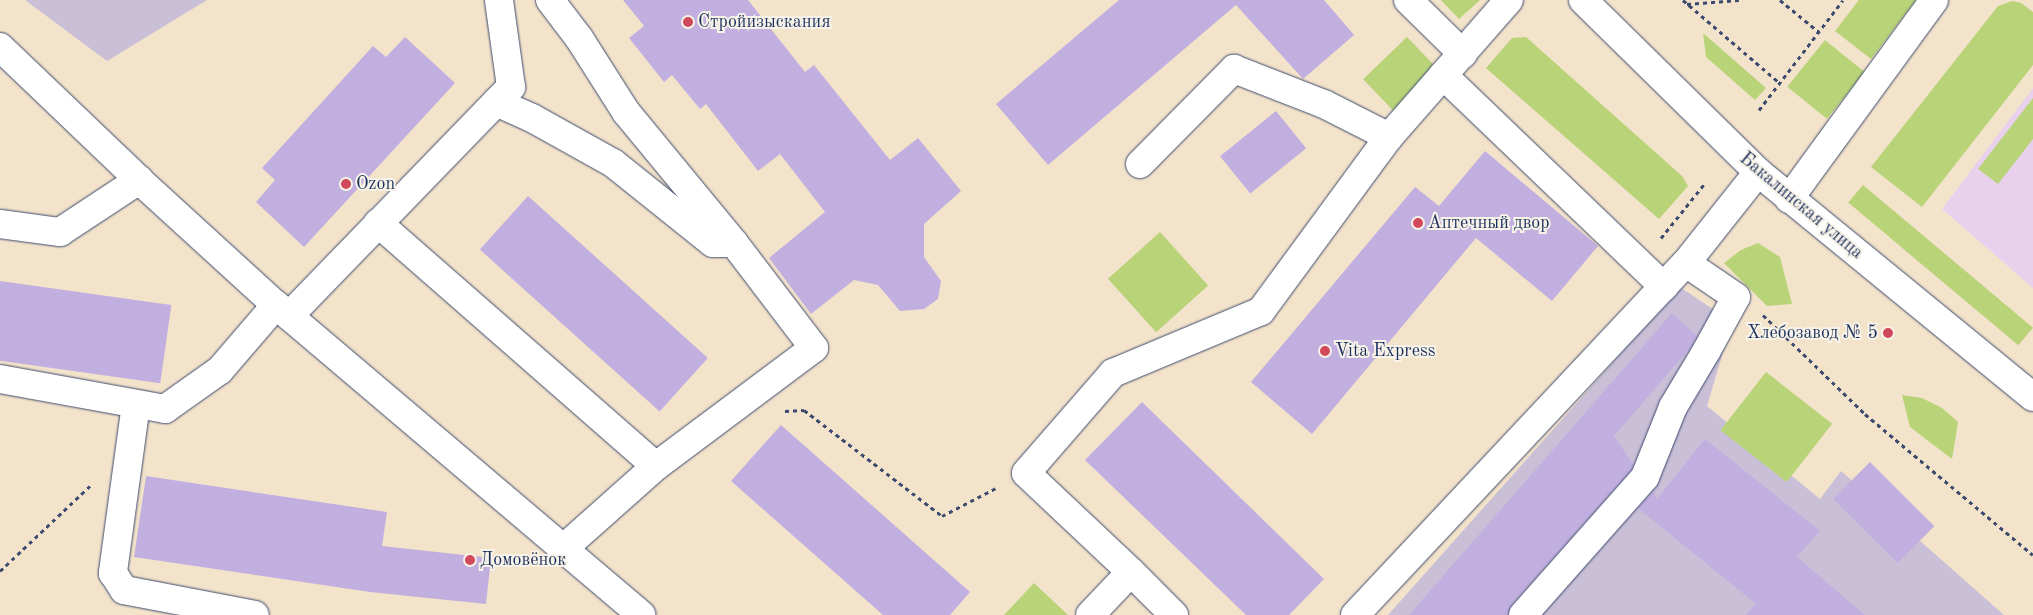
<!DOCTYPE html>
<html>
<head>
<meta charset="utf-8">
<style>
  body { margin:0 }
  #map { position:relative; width:2033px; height:615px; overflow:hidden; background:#f4e3cb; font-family:"Old Standard TT",serif }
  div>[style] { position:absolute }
  .built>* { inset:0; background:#e9d1ed }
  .industrial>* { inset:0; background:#c9bfd7 }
  .green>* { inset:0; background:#b8d378; transform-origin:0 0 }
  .building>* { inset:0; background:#c1afdf; transform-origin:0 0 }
  .path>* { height:3px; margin-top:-1.5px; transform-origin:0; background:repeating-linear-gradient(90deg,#3c4a6e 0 4px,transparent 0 8px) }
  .roads { filter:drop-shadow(0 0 1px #3c4a6e) drop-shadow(0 0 1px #3c4a6e) }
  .minor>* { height:28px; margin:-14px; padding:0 14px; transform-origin:14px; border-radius:14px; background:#fff }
  .major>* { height:28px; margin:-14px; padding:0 14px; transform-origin:14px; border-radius:14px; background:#fff }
  .dots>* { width:14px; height:14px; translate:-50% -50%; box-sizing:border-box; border:2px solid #f7f3e8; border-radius:50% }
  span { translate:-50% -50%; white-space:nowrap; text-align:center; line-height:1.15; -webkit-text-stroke:4px #f7f3e8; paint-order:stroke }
  .poi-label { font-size:18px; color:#1b2f5e }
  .left { translate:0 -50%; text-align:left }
  .right { translate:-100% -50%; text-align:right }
  .street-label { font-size:18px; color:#1b2f5e }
</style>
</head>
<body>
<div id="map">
  <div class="built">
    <div style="clip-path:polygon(2033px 88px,2033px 288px,1942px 209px)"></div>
  </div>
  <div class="industrial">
    <div style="clip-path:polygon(25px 0,207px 0,107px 61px)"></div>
    <div style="clip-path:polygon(1680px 287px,1732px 322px,1707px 406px,1820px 499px,1841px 471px,2004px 615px,1388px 615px)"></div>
  </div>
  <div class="green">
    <div style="clip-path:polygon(1441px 0,1480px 0,1459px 19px)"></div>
    <div style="clip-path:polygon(1859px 0,1916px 0,1871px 59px,1835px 31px)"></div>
    <div style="clip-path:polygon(2012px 1px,2021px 3px,2033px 12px,2033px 65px,1922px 207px,1871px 167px,1998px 6px)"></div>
    <div style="clip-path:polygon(1703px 33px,1766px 88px,1755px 100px,1706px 57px)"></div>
    <div style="left:1407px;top:37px;width:43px;height:61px;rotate:46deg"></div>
    <div style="clip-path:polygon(1526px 37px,1682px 176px,1688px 186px,1659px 219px,1486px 68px,1512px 38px)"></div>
    <div style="left:1825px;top:40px;width:51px;height:60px;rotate:39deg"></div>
    <div style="clip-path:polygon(2033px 98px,2033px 139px,1998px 184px,1978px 169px)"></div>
    <div style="left:1863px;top:185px;width:222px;height:23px;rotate:40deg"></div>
    <div style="left:1160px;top:232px;width:72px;height:70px;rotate:48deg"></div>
    <div style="clip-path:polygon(1758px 243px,1780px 257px,1792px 304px,1767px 306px,1724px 263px,1741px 250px)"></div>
    <div style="left:1766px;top:372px;width:84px;height:74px;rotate:38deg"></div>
    <div style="clip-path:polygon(1902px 395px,1922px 398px,1942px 408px,1958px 422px,1952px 459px,1910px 427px)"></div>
    <div style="clip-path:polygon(1034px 583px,1068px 615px,1004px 615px)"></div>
  </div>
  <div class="building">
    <div style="clip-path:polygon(623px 0,748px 0,805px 72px,814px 65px,890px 160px,918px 138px,961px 191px,924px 224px,924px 257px,941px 281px,938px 299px,924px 309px,900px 311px,878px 285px,854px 280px,811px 314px,769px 258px,825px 212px,780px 154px,758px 171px,706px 104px,700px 109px,672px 75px,664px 82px,629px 38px,644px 26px)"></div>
    <div style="clip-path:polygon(1119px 0,1324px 0,1354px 35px,1303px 79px,1236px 5px,1048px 165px,996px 104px)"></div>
    <div style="clip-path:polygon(405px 37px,455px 83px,304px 247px,256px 202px,275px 180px,262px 168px,373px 46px,386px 57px)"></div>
    <div style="left:1276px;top:111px;width:48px;height:72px;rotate:51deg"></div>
    <div style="clip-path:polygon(1485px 151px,1598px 246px,1552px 301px,1476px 238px,1312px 434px,1251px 382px,1415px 187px,1439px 206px)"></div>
    <div style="left:528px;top:196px;width:242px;height:72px;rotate:42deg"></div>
    <div style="left:0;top:281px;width:173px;height:79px;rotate:8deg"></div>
    <div style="clip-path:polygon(1672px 313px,1697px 336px,1690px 348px,1614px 436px,1633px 464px,1632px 469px,1511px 605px,1508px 615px,1409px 615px)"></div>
    <div style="clip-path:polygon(1142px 402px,1324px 579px,1289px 615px,1246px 615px,1085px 460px)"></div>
    <div style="clip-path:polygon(781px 425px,970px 592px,950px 615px,883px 615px,731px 481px)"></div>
    <div style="clip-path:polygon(1705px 439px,1820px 531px,1797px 557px,1865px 615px,1746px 615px,1756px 604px,1638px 508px,1653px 492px,1657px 499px)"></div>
    <div style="left:1870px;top:462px;width:91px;height:52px;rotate:45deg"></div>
    <div style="clip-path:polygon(146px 476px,387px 512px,382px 546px,491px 558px,486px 604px,370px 592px,134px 557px)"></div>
  </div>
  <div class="path">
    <div style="left:1683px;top:0;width:128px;rotate:40.6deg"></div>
    <div style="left:1780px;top:0;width:50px;rotate:39.4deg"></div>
    <div style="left:1687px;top:4px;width:52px;rotate:-4.4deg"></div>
    <div style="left:1759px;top:110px;width:138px;rotate:-52.6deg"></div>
    <div style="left:1661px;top:238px;width:70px;rotate:-51.3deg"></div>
    <div style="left:1763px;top:315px;width:142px;rotate:44.1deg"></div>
    <div style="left:1865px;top:414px;width:219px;rotate:40deg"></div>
    <div style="left:785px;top:411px;width:19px;rotate:-3deg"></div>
    <div style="left:804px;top:410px;width:174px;rotate:37.5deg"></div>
    <div style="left:942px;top:516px;width:63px;rotate:-27.4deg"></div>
    <div style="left:0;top:571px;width:127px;rotate:-43.4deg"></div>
  </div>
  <div class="roads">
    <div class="minor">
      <div style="left:550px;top:0;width:48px;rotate:52.7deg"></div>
      <div style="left:579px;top:38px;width:88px;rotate:57.6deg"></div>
      <div style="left:626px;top:112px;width:170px;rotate:50.5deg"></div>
      <div style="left:734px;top:243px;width:132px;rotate:52.7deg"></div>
      <div style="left:814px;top:348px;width:197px;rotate:143.2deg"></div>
      <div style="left:656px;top:466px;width:125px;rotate:138.3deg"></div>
      <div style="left:1408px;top:0;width:77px;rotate:44.5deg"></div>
      <div style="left:0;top:47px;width:192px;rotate:43.7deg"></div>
      <div style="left:139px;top:180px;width:185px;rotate:42.4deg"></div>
      <div style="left:276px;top:305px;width:479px;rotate:40.3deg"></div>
      <div style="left:1443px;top:75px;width:306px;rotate:43.8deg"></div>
      <div style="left:496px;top:102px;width:39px;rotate:24deg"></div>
      <div style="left:532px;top:118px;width:93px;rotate:29.1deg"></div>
      <div style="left:613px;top:163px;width:128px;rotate:38.7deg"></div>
      <div style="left:713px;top:243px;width:21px"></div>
      <div style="left:1140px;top:164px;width:134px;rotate:-45.3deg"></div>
      <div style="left:1234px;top:69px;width:97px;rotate:21.3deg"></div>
      <div style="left:1324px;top:104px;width:73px;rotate:26.9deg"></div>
      <div style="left:1789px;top:199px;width:246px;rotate:-53.9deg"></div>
      <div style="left:378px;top:223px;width:369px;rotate:41.2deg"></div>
      <div style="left:0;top:224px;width:61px;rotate:7.6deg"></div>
      <div style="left:60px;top:232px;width:95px;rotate:-33.4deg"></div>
      <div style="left:289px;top:316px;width:319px;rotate:-45.9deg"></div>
      <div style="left:511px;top:87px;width:88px;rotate:-97.9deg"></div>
      <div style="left:0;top:379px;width:168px;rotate:10.3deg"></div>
      <div style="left:165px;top:409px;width:67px;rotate:-35.3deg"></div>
      <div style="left:220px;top:370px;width:86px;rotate:-49.3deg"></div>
      <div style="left:136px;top:404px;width:171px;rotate:97.8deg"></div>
      <div style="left:113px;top:573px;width:20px;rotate:57deg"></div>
      <div style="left:124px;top:590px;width:133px;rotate:10.8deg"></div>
      <div style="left:1131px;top:572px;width:144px;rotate:-136.7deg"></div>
      <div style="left:1026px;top:473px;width:133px;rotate:-49deg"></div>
      <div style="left:1113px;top:373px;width:160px;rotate:-22.7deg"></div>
      <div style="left:1261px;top:311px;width:216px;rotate:-53.7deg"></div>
      <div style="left:1389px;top:137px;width:182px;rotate:-48.8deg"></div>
      <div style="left:1090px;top:615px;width:59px;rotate:-46.4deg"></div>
      <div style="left:1131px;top:572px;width:61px;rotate:45deg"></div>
      <div style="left:1355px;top:615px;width:483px;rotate:-46.8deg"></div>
      <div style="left:1686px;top:263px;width:116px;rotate:-51.6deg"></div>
      <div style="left:1523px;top:615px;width:184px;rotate:-48.5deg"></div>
      <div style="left:1645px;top:477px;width:75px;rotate:-68.2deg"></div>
      <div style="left:1673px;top:407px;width:66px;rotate:-59.2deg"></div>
      <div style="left:1707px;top:350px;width:60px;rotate:-61.3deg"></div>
      <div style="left:1736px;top:297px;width:60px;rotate:-145.8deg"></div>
    </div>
    <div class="major">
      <div style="left:1583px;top:0;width:245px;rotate:44.5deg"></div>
      <div style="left:1758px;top:172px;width:355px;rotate:39.3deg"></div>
    </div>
  </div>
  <div class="dots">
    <div style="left:688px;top:22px;background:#d1495b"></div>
    <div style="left:346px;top:184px;background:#d1495b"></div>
    <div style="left:1418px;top:223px;background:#d1495b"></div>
    <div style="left:1888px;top:333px;background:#d1495b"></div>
    <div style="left:1325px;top:351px;background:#d1495b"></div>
    <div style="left:470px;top:560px;background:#d1495b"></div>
  </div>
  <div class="poi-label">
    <span class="left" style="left:698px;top:22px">Стройизыскания</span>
    <span class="left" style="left:356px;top:184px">Ozon</span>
    <span class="left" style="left:1428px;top:223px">Аптечный двор</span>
    <span class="right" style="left:1878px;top:333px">Хлебозавод № 5</span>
    <span class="left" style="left:1335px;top:351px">Vita Express</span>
    <span class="left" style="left:480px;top:560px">Домовёнок</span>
  </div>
  <div class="street-label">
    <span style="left:1801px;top:206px;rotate:40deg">Бакалинская улица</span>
  </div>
</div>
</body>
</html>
